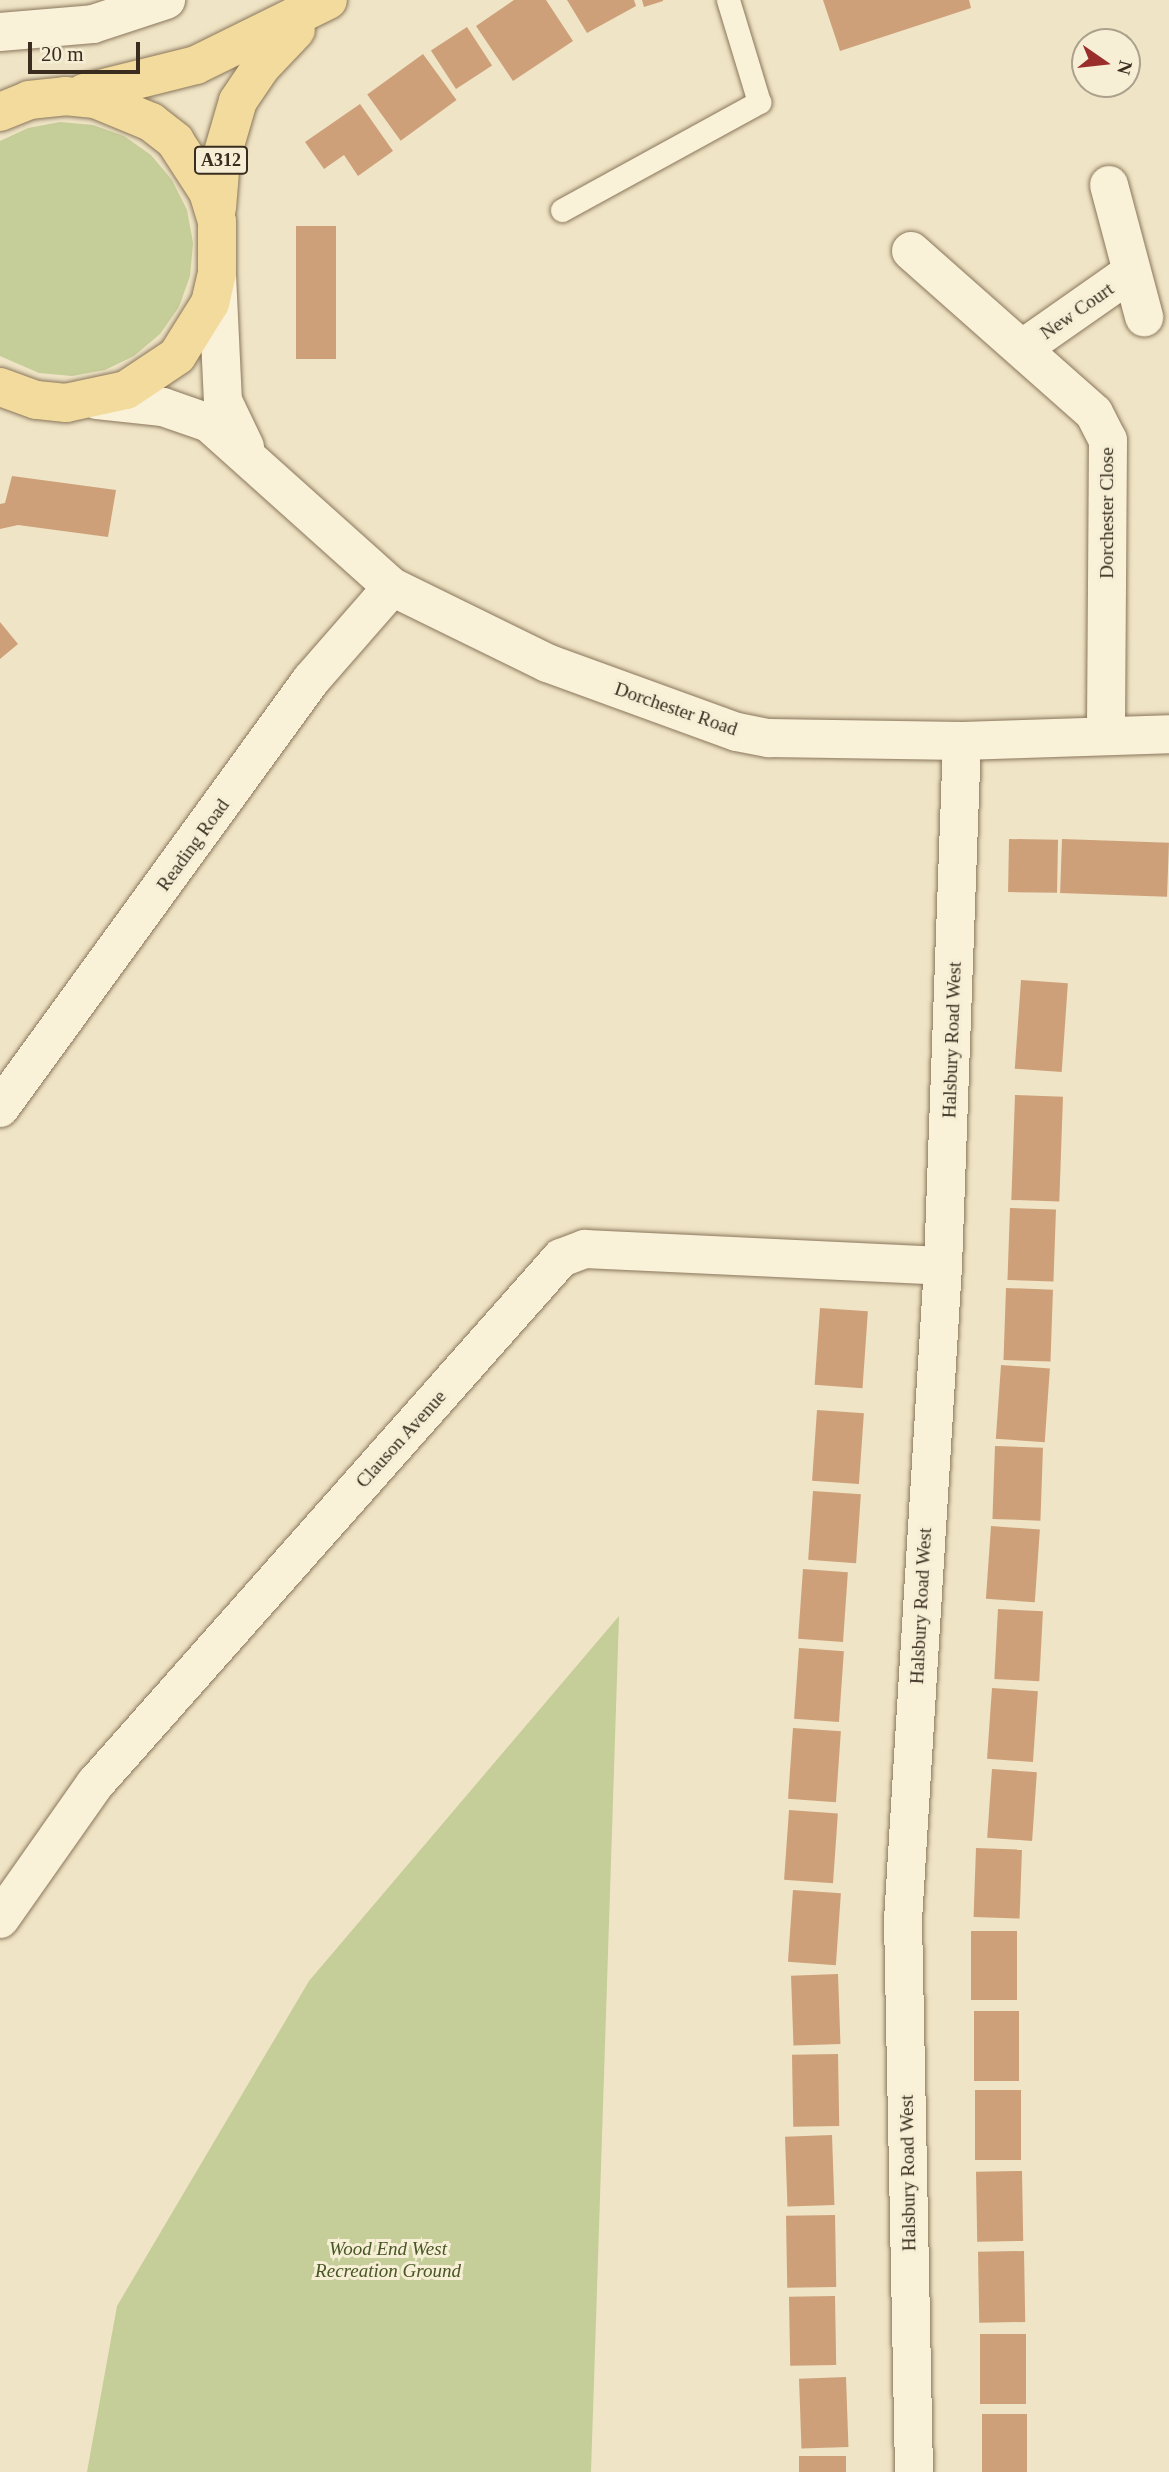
<!DOCTYPE html>
<html>
<head>
<meta charset="utf-8">
<style>
  body { margin:0 }
  #map { position:relative; width:1169px; height:2472px; overflow:hidden; background:#efe4c5; font-family:"Times New Roman",serif }
  div>[style] { position:absolute }
  .green>* { inset:0; background:#c5cd98 }
  .building>* { inset:0; background:#cda07a; transform-origin:0 0 }
  .roads { filter:drop-shadow(0 0 2px #8a765b) drop-shadow(0 0 2px #8a765b) }
  .service>* { height:23px; margin:-11.5px; padding:0 11.5px; transform-origin:11.5px; border-radius:11.5px; background:#f9f1d8 }
  .minor>* { height:38px; margin:-19px; padding:0 19px; transform-origin:19px; border-radius:19px; background:#f9f1d8 }
  .primary>* { height:38px; margin:-19px; padding:0 19px; transform-origin:19px; border-radius:19px; background:#f2db9d }
  span { translate:-50% -50%; white-space:nowrap; text-align:center; line-height:1.15; -webkit-text-stroke:6px #f6eed5; paint-order:stroke }
  .shield-label span { padding:2px 5px; background:#f6eed5; border:2px solid; border-radius:5px; -webkit-text-stroke-width:0 }
  .shield-label { font-size:18px; color:#3a2d1f; font-weight:700 }
  .street-label { font-size:19px; color:#3a2d1f }
  .park-label { font-size:19px; color:#485725; font-style:italic }
  .north { position:absolute; left:1071px; top:28px; width:70px; height:70px; box-sizing:border-box; background:#f6eed5; border:2px solid #aba18c; border-radius:50%; rotate:104deg; font-size:19px; font-weight:700; line-height:28px; text-align:center; color:#3a2d1f }
  .north::after { content:''; display:block; margin:auto; width:24px; height:32px; background:#9a2e2a; clip-path:polygon(50% 0,100% 100%,50% 72%,0 100%) }
  .scale { position:absolute; left:28px; top:42px; width:112px; height:32px; box-sizing:border-box; border:4px solid #3a2d1f; border-top:0; padding-left:9px; font-size:21px; line-height:24px; white-space:nowrap; color:#3a2d1f; -webkit-text-stroke:5px #f6eed5; paint-order:stroke }
</style>
</head>
<body>
<div id="map">
  <div class="green">
    <div style="clip-path:polygon(60px 122px,93px 125px,124px 136px,151px 155px,172px 180px,187px 210px,193px 243px,190px 276px,179px 307px,160px 334px,134px 356px,105px 370px,72px 376px,39px 373px,0 356px,0 141px,28px 128px)"></div>
    <div style="clip-path:polygon(619px 1616px,591px 2472px,87px 2472px,117px 2306px,309px 1981px)"></div>
  </div>
  <div class="building">
    <div style="clip-path:polygon(514px 0,546px 0,573px 41px,513px 81px,476px 26px)"></div>
    <div style="clip-path:polygon(567px 0,634px 0,636px 6px,587px 33px)"></div>
    <div style="clip-path:polygon(642px 0,663px 0,663px 1px,644px 7px)"></div>
    <div style="clip-path:polygon(823px 0,969px 0,971px 8px,840px 51px)"></div>
    <div style="left:467px;top:27px;width:46px;height:43px;rotate:57deg"></div>
    <div style="left:423px;top:54px;width:57px;height:69px;rotate:54deg"></div>
    <div style="clip-path:polygon(360px 104px,393px 151px,358px 176px,344px 155px,324px 169px,305px 142px)"></div>
    <div style="left:336px;top:226px;width:133px;height:40px;rotate:90deg"></div>
    <div style="clip-path:polygon(12px 476px,116px 490px,108px 537px,18px 525px,0 529px,0 504px,5px 503px)"></div>
    <div style="clip-path:polygon(0 622px,18px 644px,0 659px)"></div>
    <div style="left:1009px;top:839px;width:49px;height:53px;rotate:1deg"></div>
    <div style="left:1062px;top:839px;width:107px;height:54px;rotate:2deg"></div>
    <div style="left:1021px;top:980px;width:47px;height:89px;rotate:4deg"></div>
    <div style="left:1015px;top:1095px;width:48px;height:105px;rotate:2deg"></div>
    <div style="left:1010px;top:1208px;width:46px;height:72px;rotate:2deg"></div>
    <div style="left:1006px;top:1288px;width:47px;height:72px;rotate:2deg"></div>
    <div style="left:820px;top:1308px;width:48px;height:77px;rotate:4deg"></div>
    <div style="left:1001px;top:1365px;width:49px;height:74px;rotate:4deg"></div>
    <div style="left:817px;top:1410px;width:47px;height:71px;rotate:4deg"></div>
    <div style="left:995px;top:1446px;width:48px;height:73px;rotate:2deg"></div>
    <div style="left:813px;top:1491px;width:48px;height:69px;rotate:4deg"></div>
    <div style="left:991px;top:1526px;width:49px;height:73px;rotate:4deg"></div>
    <div style="left:803px;top:1569px;width:45px;height:70px;rotate:4deg"></div>
    <div style="left:998px;top:1609px;width:45px;height:70px;rotate:3deg"></div>
    <div style="left:799px;top:1648px;width:45px;height:71px;rotate:4deg"></div>
    <div style="left:992px;top:1688px;width:46px;height:71px;rotate:4deg"></div>
    <div style="left:793px;top:1728px;width:48px;height:71px;rotate:4deg"></div>
    <div style="left:992px;top:1769px;width:45px;height:69px;rotate:4deg"></div>
    <div style="left:789px;top:1810px;width:49px;height:70px;rotate:4deg"></div>
    <div style="left:976px;top:1848px;width:46px;height:69px;rotate:2deg"></div>
    <div style="left:793px;top:1890px;width:48px;height:72px;rotate:4deg"></div>
    <div style="left:971px;top:1931px;width:46px;height:69px"></div>
    <div style="left:838px;top:1974px;width:70px;height:47px;rotate:88deg"></div>
    <div style="left:974px;top:2011px;width:45px;height:70px"></div>
    <div style="left:838px;top:2054px;width:72px;height:46px;rotate:89deg"></div>
    <div style="left:1021px;top:2090px;width:70px;height:46px;rotate:90deg"></div>
    <div style="left:832px;top:2135px;width:70px;height:47px;rotate:88deg"></div>
    <div style="left:1022px;top:2171px;width:70px;height:46px;rotate:89deg"></div>
    <div style="left:835px;top:2215px;width:72px;height:49px;rotate:89deg"></div>
    <div style="left:1024px;top:2251px;width:71px;height:46px;rotate:89deg"></div>
    <div style="left:835px;top:2296px;width:69px;height:46px;rotate:89deg"></div>
    <div style="left:980px;top:2334px;width:46px;height:70px"></div>
    <div style="left:846px;top:2377px;width:70px;height:47px;rotate:88deg"></div>
    <div style="left:982px;top:2414px;width:45px;height:58px"></div>
    <div style="left:846px;top:2456px;width:16px;height:47px;rotate:90deg"></div>
  </div>
  <div class="roads">
    <div class="service">
      <div style="left:562px;top:210px;width:225px;rotate:-28.7deg"></div>
      <div style="left:759px;top:102px;width:107px;rotate:-106.9deg"></div>
    </div>
    <div class="minor">
      <div style="left:0;top:32px;width:93px;rotate:-4.9deg"></div>
      <div style="left:93px;top:24px;width:77px;rotate:-18.2deg"></div>
      <div style="left:1109px;top:185px;width:137px;rotate:75.1deg"></div>
      <div style="left:911px;top:251px;width:244px;rotate:41.5deg"></div>
      <div style="left:1094px;top:413px;width:30px;rotate:63deg"></div>
      <div style="left:1108px;top:440px;width:295px;rotate:90.4deg"></div>
      <div style="left:217px;top:275px;width:126px;rotate:87.3deg"></div>
      <div style="left:223px;top:401px;width:51px;rotate:64.4deg"></div>
      <div style="left:1023px;top:348px;width:131px;rotate:-35deg"></div>
      <div style="left:97px;top:400px;width:66px;rotate:6.1deg"></div>
      <div style="left:163px;top:407px;width:49px;rotate:19.2deg"></div>
      <div style="left:209px;top:423px;width:246px;rotate:41.9deg"></div>
      <div style="left:392px;top:587px;width:173px;rotate:26.1deg"></div>
      <div style="left:547px;top:663px;width:202px;rotate:20deg"></div>
      <div style="left:737px;top:732px;width:33px;rotate:11deg"></div>
      <div style="left:769px;top:738px;width:193px;rotate:0.9deg"></div>
      <div style="left:962px;top:741px;width:207px;rotate:-1.9deg"></div>
      <div style="left:0;top:1108px;width:529px;rotate:-54deg"></div>
      <div style="left:311px;top:680px;width:123px;rotate:-48.9deg"></div>
      <div style="left:0;top:1919px;width:165px;rotate:-54.9deg"></div>
      <div style="left:95px;top:1784px;width:703px;rotate:-48.46deg"></div>
      <div style="left:561px;top:1258px;width:26px;rotate:-21deg"></div>
      <div style="left:585px;top:1249px;width:358px;rotate:2.7deg"></div>
      <div style="left:914px;top:2472px;width:552px;rotate:-91.14deg"></div>
      <div style="left:903px;top:1920px;width:655px;rotate:-86.5deg"></div>
      <div style="left:943px;top:1266px;width:525px;rotate:-87.93deg"></div>
    </div>
    <div class="primary">
      <div style="left:84px;top:93px;width:115px;rotate:-14deg"></div>
      <div style="left:196px;top:65px;width:147px;rotate:-26.2deg"></div>
      <div style="left:0;top:112px;width:31px;rotate:-22deg"></div>
      <div style="left:29px;top:100px;width:36px;rotate:-6deg"></div>
      <div style="left:65px;top:96px;width:30px;rotate:6deg"></div>
      <div style="left:95px;top:99px;width:61px;rotate:22.3deg"></div>
      <div style="left:151px;top:122px;width:31px;rotate:38deg"></div>
      <div style="left:175px;top:141px;width:61px;rotate:57.1deg"></div>
      <div style="left:208px;top:192px;width:30px;rotate:73deg"></div>
      <div style="left:217px;top:221px;width:52px;rotate:90deg"></div>
      <div style="left:217px;top:273px;width:31px;rotate:103deg"></div>
      <div style="left:210px;top:303px;width:62px;rotate:121.9deg"></div>
      <div style="left:177px;top:356px;width:61px;rotate:146.3deg"></div>
      <div style="left:126px;top:390px;width:61px;rotate:167.8deg"></div>
      <div style="left:66px;top:403px;width:30px;rotate:-174deg"></div>
      <div style="left:36px;top:400px;width:38px;rotate:-160deg"></div>
      <div style="left:217px;top:208px;width:49px;rotate:-85.3deg"></div>
      <div style="left:221px;top:159px;width:60px;rotate:-73.7deg"></div>
      <div style="left:238px;top:101px;width:40px;rotate:-56deg"></div>
      <div style="left:260px;top:68px;width:52px;rotate:-46.5deg"></div>
    </div>
  </div>
  <div class="shield-label">
    <span style="left:221px;top:160px">A312</span>
  </div>
  <div class="street-label">
    <span style="left:1077px;top:311px;rotate:-35deg">New Court</span>
    <span style="left:1107px;top:513px;rotate:-90deg">Dorchester Close</span>
    <span style="left:676px;top:709px;rotate:19deg">Dorchester Road</span>
    <span style="left:193px;top:845px;rotate:-54deg">Reading Road</span>
    <span style="left:952px;top:1040px;rotate:-88deg">Halsbury Road West</span>
    <span style="left:401px;top:1439px;rotate:-48deg">Clauson Avenue</span>
    <span style="left:921px;top:1606px;rotate:-87deg">Halsbury Road West</span>
    <span style="left:908px;top:2173px;rotate:-91deg">Halsbury Road West</span>
  </div>
  <div class="park-label">
    <span style="left:388px;top:2260px">Wood End West<br>Recreation Ground</span>
  </div>
  <div class="north">N</div>
  <div class="scale">20 m</div>
</div>
</body>
</html>
